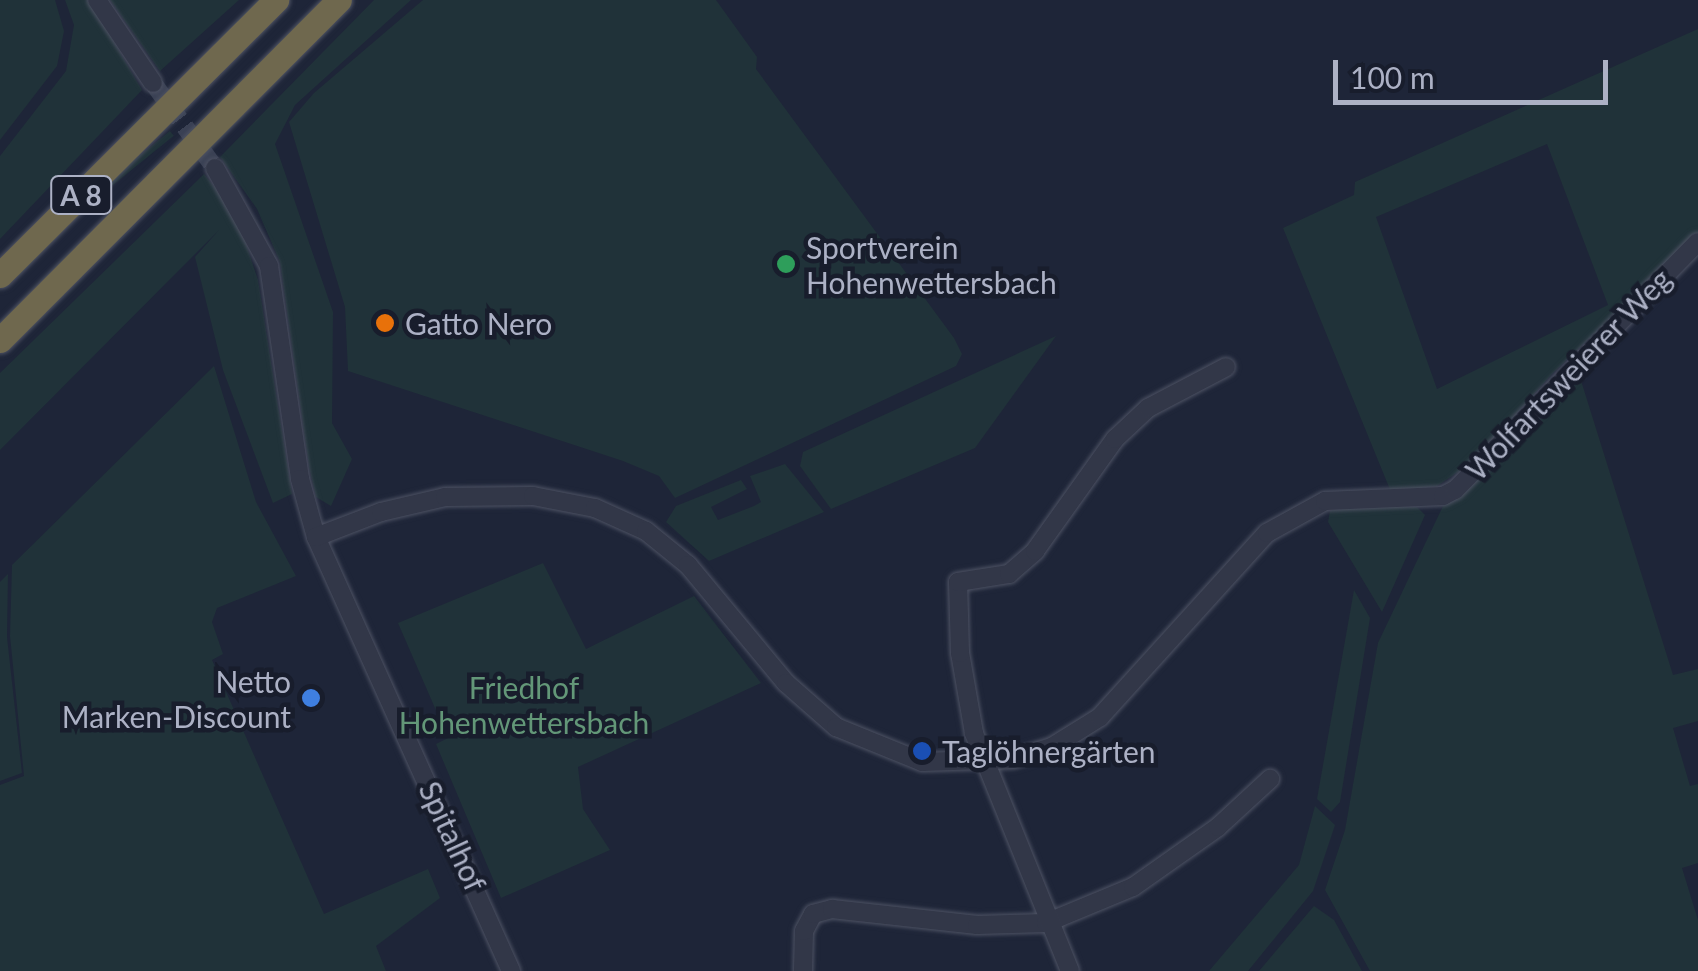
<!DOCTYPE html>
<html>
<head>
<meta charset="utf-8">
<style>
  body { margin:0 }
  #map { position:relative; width:1698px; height:971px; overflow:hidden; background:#1e2538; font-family:Lato,sans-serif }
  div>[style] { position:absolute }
  .green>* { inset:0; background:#203239; transform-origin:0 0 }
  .minor-tunnel>* { height:18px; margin-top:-9px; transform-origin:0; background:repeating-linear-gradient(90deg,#3a4154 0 18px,transparent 0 27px) }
  .roads { filter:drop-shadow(0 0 2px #4d5263) drop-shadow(0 0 2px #4d5263) }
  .minor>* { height:18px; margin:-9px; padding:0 9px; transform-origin:9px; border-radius:9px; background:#323748 }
  .highway>* { height:25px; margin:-12.5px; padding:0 12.5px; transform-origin:12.5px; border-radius:12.5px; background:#6f684e }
  .dots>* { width:28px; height:28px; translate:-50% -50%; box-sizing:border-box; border:5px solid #181d2c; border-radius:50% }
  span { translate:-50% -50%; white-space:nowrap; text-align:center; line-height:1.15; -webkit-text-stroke:9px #181d2c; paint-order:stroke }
  .shield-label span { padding:2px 8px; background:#181d2c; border:2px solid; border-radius:8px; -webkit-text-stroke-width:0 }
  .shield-label { font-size:28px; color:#acb1c5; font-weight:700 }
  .poi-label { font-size:30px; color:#acb1c5 }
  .left { translate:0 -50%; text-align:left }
  .right { translate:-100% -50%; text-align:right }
  .street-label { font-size:30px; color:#acb1c5 }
  .park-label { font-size:30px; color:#639778 }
  .scale { position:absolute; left:1333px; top:60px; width:275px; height:45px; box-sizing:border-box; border:5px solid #acb1c5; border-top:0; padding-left:12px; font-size:30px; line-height:35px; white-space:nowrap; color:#acb1c5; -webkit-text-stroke:8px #181d2c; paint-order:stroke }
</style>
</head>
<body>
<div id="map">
  <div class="green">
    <div style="clip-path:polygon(0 0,55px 0,64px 31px,57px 66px,0 140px)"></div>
    <div style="clip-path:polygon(65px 0,89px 0,142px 90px,0 239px,0 156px,66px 71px,74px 25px)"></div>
    <div style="clip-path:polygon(110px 0,239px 0,160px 71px)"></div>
    <div style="clip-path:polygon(374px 0,411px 0,295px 105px,275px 144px,333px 312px,332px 423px,352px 459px,331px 506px,316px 497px,309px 467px,280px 262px,257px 209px,220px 157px)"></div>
    <div style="clip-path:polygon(423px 0,716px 0,757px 57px,756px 69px,954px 338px,962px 354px,956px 366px,675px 498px,659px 476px,623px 461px,348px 371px,345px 307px,289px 122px,314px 93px)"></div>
    <div style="clip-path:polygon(evenodd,1698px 29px,1698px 234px,1552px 374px,1473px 462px,1437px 486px,1391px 492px,1283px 228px,1354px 195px,1355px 182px,1698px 29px,1547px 144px,1608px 305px,1437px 389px,1376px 217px,1547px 144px)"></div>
    <div style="left:170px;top:131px;width:6px;height:240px;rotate:51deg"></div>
    <div style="clip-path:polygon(204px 174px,236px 214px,258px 280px,292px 494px,273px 503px,223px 370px,195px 257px,219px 230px,0 450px,0 373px)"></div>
    <div style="clip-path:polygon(1056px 336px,975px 448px,831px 509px,800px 466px,803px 452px)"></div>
    <div style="clip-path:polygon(214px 366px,256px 502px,296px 576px,217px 608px,212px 622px,223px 654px,212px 660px,324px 914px,428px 869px,440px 898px,376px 946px,386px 971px,0 971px,0 785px,24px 776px,10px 636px,12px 565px)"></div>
    <div style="clip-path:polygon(1578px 371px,1673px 675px,1698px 669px,1698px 721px,1673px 728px,1690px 786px,1698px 784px,1698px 863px,1682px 868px,1698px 920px,1698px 971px,1370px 971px,1325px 890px,1345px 830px,1378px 643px,1443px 506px,1462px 496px)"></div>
    <div style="clip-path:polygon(785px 464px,824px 512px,709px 561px,666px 522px,676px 506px,741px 480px,747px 489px,711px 507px,718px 520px,754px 506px,761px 502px,750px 476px)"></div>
    <div style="clip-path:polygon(1345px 507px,1417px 507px,1425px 515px,1382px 612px,1328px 522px,1330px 511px)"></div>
    <div style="clip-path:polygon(543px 563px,586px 649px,694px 596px,761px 683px,578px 767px,583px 809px,610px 850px,501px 898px,436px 744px,448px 738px,398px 623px)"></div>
    <div style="clip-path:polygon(8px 574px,7px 637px,22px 773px,0 781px,0 582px)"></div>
    <div style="clip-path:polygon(1354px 590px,1370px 618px,1340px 802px,1331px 812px,1317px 799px)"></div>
    <div style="clip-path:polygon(1315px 806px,1335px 825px,1313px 891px,1248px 971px,1209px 971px,1299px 865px)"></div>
    <div style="clip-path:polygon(1314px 906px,1334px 920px,1362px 971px,1259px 971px)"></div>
  </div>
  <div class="minor-tunnel">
    <div style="left:153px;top:83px;width:105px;rotate:53.9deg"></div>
  </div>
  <div class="roads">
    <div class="minor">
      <div style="left:97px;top:0;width:100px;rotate:56deg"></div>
      <div style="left:215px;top:168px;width:112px;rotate:61.1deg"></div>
      <div style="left:269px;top:266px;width:215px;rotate:81.7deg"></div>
      <div style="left:300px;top:479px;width:60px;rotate:74.6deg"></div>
      <div style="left:316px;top:537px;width:476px;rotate:65.8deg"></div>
      <div style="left:316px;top:537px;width:70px;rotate:-21deg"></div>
      <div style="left:381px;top:512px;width:66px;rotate:-13.2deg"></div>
      <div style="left:445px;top:497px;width:88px;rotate:-0.7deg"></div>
      <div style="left:533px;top:496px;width:63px;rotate:11deg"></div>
      <div style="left:595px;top:508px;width:56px;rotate:24.3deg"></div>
      <div style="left:646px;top:531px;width:54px;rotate:39deg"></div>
      <div style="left:688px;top:565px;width:153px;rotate:50.3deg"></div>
      <div style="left:786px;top:683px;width:67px;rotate:41.3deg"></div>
      <div style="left:836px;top:727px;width:93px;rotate:22.1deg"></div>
      <div style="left:922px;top:762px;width:91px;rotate:-1.9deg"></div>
      <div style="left:1013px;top:759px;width:41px;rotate:-17.1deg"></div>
      <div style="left:1052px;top:747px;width:57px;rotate:-32deg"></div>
      <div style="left:1100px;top:717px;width:248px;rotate:-47.8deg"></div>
      <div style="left:1267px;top:533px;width:66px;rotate:-28.9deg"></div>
      <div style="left:1325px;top:501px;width:118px;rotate:-2.4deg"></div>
      <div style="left:1443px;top:496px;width:13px;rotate:-27deg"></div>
      <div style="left:1455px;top:490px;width:347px;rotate:-45.6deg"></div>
      <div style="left:803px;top:971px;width:40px;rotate:-88.6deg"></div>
      <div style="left:804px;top:931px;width:19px;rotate:-62deg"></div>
      <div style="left:813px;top:914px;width:20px;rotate:-15deg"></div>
      <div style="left:832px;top:909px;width:146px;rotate:6.3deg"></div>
      <div style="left:977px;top:925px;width:69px;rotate:-1.7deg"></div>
      <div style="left:1046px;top:923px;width:94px;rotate:-22.5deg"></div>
      <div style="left:1133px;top:887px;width:104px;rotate:-35.2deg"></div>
      <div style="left:1218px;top:827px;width:71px;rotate:-42.7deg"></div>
      <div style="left:1070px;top:971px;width:257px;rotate:-112deg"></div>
      <div style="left:974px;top:733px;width:81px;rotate:-99.9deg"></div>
      <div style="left:960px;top:653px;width:71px;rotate:-91.6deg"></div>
      <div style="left:958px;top:582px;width:52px;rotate:-8.9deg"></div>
      <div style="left:1009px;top:574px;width:35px;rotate:-41deg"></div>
      <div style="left:1035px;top:551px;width:138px;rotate:-54.5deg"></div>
      <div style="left:1115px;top:439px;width:45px;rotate:-43.2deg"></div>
      <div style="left:1148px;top:408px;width:88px;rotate:-27.7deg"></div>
    </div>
    <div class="highway">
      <div style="left:0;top:275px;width:390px;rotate:-44.9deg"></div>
      <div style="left:0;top:340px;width:480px;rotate:-45.1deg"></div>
    </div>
  </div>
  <div class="dots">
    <div style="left:786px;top:264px;background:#2e9e5b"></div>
    <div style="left:385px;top:323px;background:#e8710a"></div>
    <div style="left:311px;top:698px;background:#3f7fe0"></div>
    <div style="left:922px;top:751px;background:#1a4fb4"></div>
  </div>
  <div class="shield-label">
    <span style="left:81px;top:195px">A 8</span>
  </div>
  <div class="poi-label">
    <span class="left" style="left:806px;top:264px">Sportverein<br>Hohenwettersbach</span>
    <span class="left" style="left:405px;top:323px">Gatto Nero</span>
    <span class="right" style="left:291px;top:698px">Netto<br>Marken-Discount</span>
    <span class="left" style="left:942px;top:751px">Taglöhnergärten</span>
  </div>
  <div class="street-label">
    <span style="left:1568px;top:374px;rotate:-46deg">Wolfartsweierer Weg</span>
    <span style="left:453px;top:836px;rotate:65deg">Spitalhof</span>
  </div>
  <div class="park-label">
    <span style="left:524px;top:704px">Friedhof<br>Hohenwettersbach</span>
  </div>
  <div class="scale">100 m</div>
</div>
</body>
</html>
